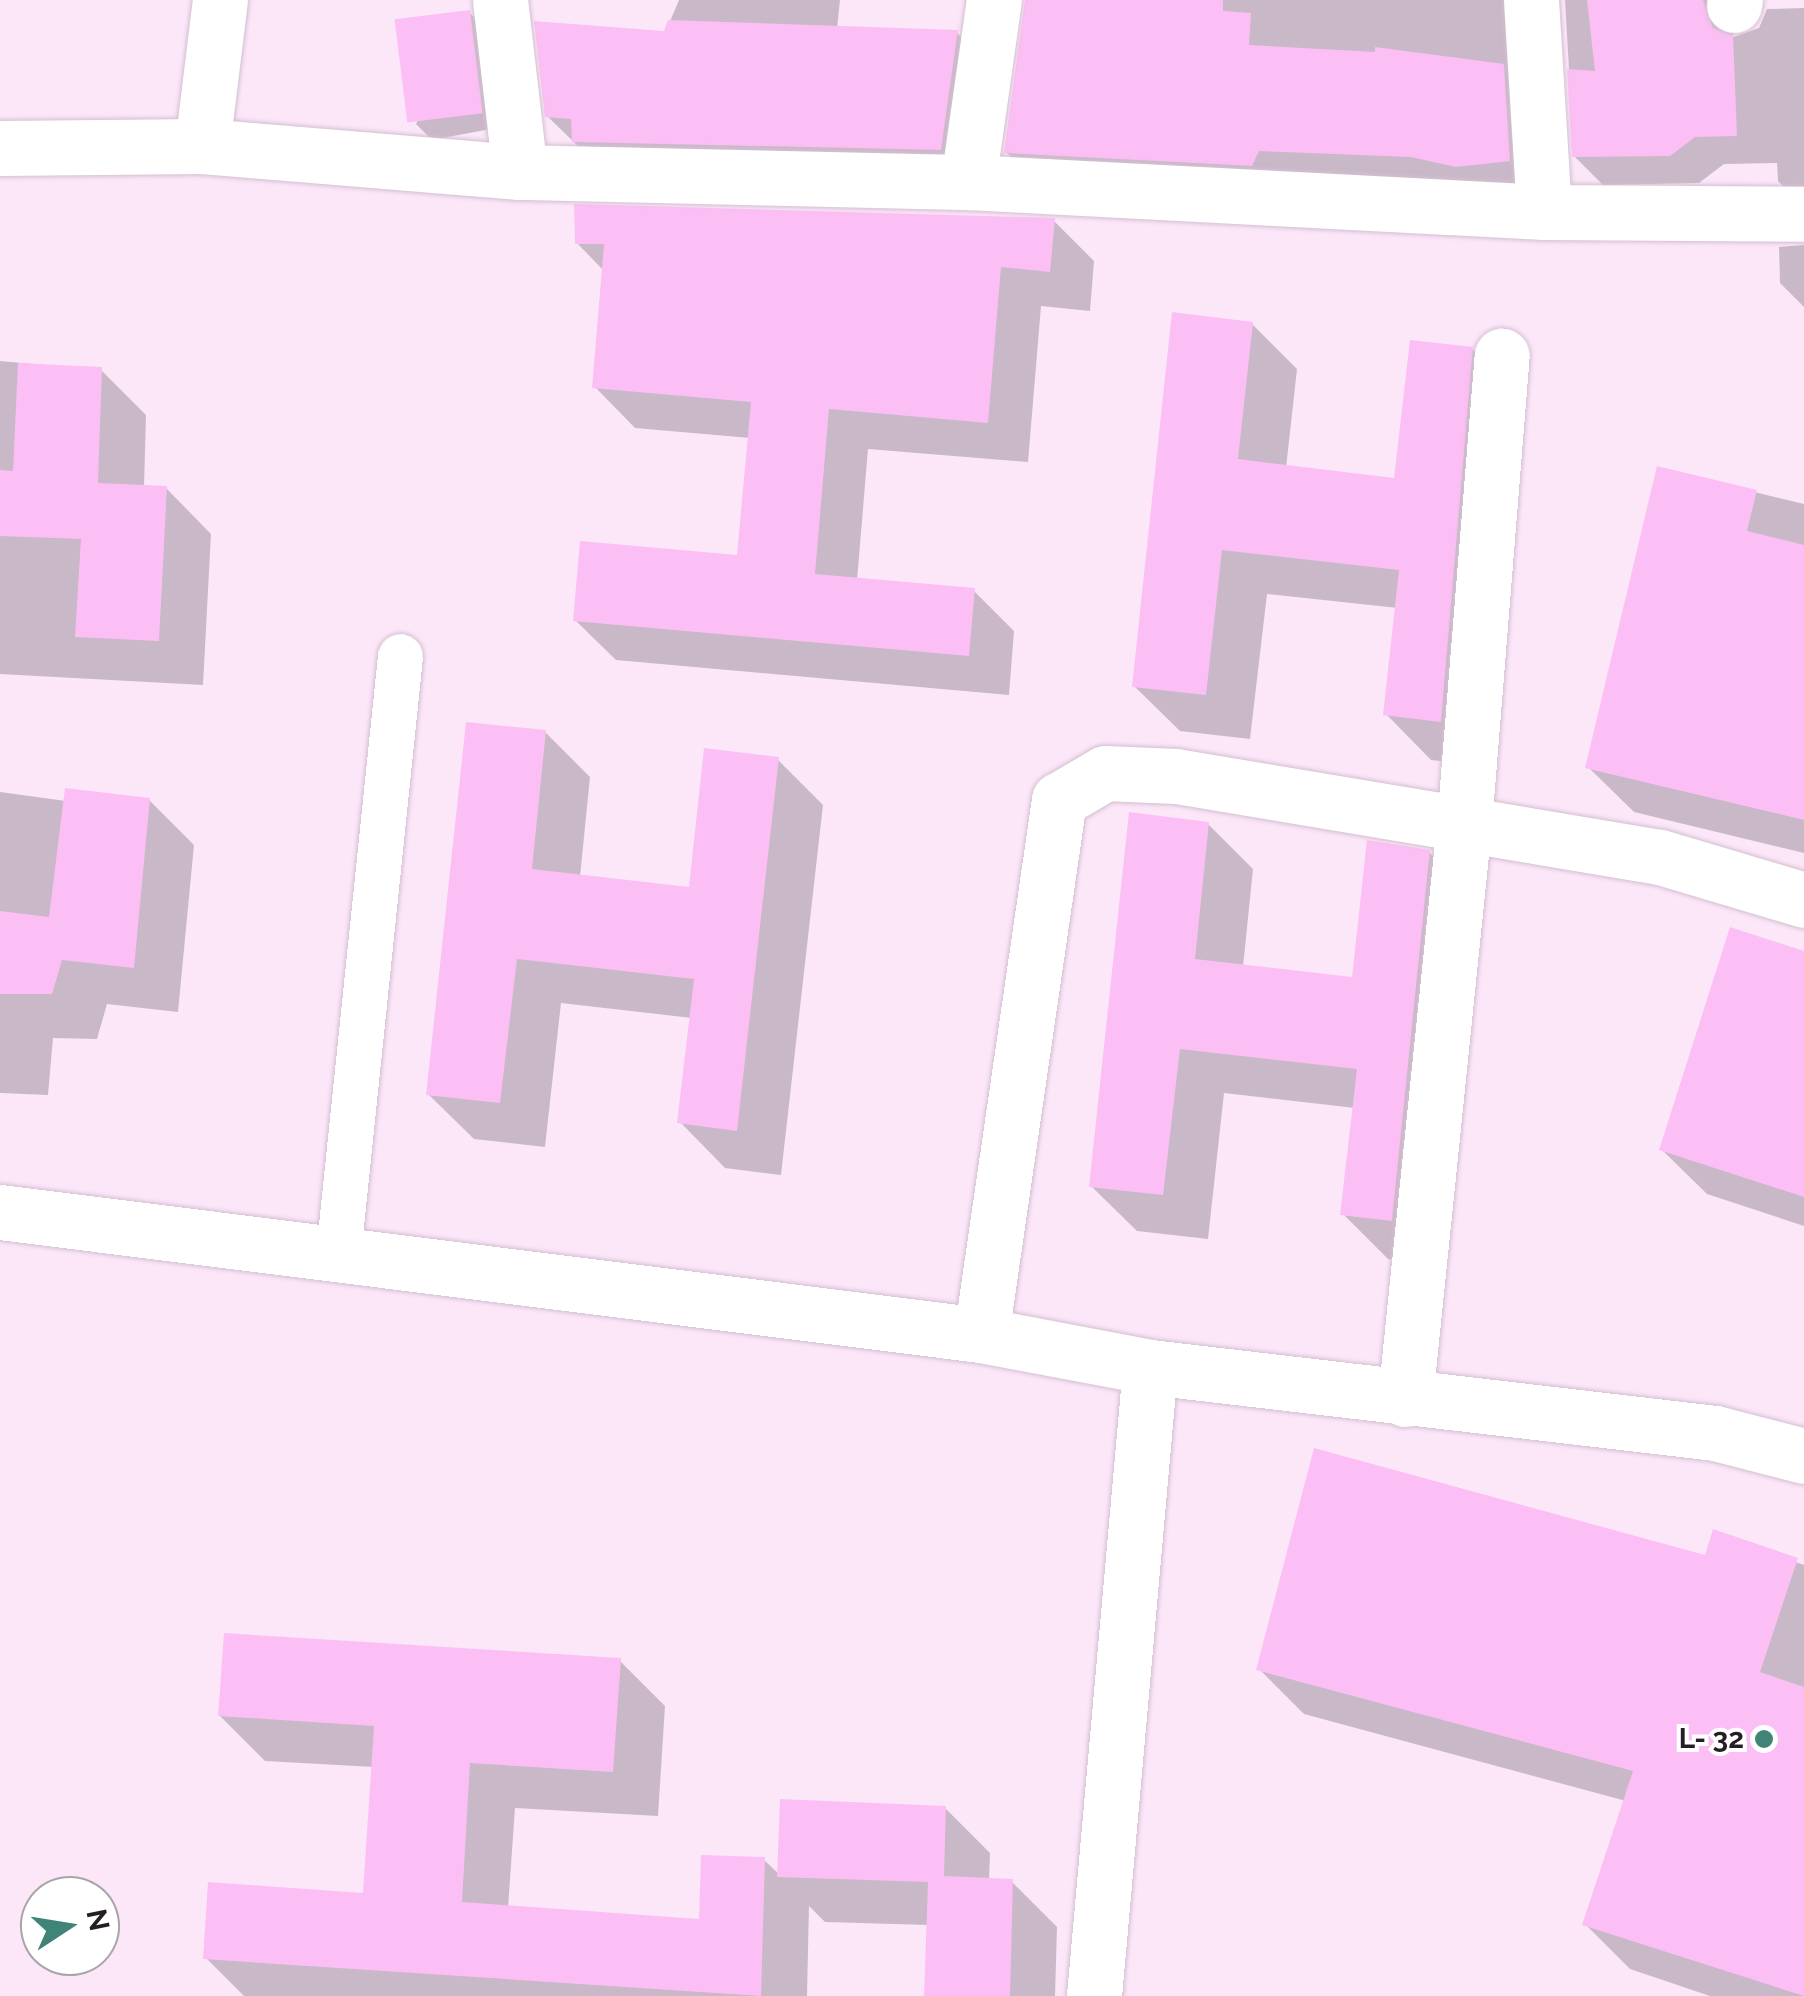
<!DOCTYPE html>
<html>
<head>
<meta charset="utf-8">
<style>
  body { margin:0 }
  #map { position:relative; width:1804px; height:1996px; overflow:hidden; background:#fce7f9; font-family:Raleway,sans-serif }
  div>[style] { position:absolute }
  .shadow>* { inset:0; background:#0003 }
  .building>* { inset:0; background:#fcbff5; transform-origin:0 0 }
  .roads { filter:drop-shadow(0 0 2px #d3bfd0) drop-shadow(0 0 2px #d3bfd0) }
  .service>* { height:45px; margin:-22.5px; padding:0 22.5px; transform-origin:22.5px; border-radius:22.5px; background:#fff }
  .minor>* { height:55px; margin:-27.5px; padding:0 27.5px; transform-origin:27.5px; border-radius:27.5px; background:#fff }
  .dots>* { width:28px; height:28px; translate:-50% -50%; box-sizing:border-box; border:5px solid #fff; border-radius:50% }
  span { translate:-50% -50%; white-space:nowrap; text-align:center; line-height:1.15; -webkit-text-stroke:8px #fff; paint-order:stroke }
  .poi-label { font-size:28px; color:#261e25; font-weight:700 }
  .right { translate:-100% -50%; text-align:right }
  .north { position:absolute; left:20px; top:1876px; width:100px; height:100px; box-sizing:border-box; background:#fff; border:2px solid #a8a5a8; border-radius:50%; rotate:78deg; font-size:28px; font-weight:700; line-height:40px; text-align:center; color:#261e25 }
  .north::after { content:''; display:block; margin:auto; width:35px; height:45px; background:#408477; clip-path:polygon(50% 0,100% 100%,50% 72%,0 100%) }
</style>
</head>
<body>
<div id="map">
  <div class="shadow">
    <div style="clip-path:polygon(679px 0,840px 0,837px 29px,957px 33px,987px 63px,970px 179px,578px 146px,547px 116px,665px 33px)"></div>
    <div style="clip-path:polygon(1026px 0,1562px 0,1541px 2px,1537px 188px,1035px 180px,1006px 152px)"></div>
    <div style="clip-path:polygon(1565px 0,1739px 0,1733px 37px,1759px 28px,1767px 9px,1804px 8px,1804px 208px,1778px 181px,1777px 163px,1724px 164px,1699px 183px,1603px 185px,1574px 156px)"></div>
    <div style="clip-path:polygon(469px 12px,485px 28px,496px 128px,432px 140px,416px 124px)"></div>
    <div style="clip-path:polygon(1053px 220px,1094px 261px,1090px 311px,1041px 306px,1028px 462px,868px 449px,857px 581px,974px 591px,1014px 631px,1009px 695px,616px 660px,575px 620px,739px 557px,750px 438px,635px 428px,595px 387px,604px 271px,577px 243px)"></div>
    <div style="clip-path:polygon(1804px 245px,1804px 307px,1780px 283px,1779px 247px)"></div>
    <div style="clip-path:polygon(1252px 324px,1297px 369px,1286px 468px,1397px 480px,1472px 349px,1517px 394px,1485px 766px,1431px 760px,1386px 714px,1398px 608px,1267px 594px,1250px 739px,1180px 731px,1134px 686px)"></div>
    <div style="clip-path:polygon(0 361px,101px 370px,146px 415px,144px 487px,166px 488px,211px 534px,203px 685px,0 674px)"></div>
    <div style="clip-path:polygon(1659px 469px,1804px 504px,1804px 853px,1634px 812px,1588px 767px)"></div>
    <div style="clip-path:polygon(545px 732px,590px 777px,580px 877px,691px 890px,777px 759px,823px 805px,781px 1175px,725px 1168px,680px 1122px,692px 1018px,561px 1003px,545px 1147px,474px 1139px,428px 1094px)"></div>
    <div style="clip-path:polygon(0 792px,66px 801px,149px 800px,194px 845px,178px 1012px,107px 1004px,97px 1039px,53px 1038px,48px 1095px,0 1093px)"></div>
    <div style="clip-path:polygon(1208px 824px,1253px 869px,1243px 967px,1354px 980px,1429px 852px,1474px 898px,1436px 1265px,1388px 1259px,1343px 1214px,1355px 1108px,1224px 1093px,1208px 1239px,1137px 1231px,1091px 1186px)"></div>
    <div style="clip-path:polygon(1804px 954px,1804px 1226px,1707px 1194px,1661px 1149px)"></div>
    <div style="clip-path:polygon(1714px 1533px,1804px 1565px,1804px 1996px,1710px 1996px,1630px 1969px,1585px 1924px,1626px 1801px,1304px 1714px,1259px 1669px,1706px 1558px)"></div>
    <div style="clip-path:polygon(620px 1661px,665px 1706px,658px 1816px,515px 1808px,508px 1908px,701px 1921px,764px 1860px,780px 1875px,945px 1808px,990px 1853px,989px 1881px,1012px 1882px,1057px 1927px,1055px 1996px,926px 1996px,929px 1925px,825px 1922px,809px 1906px,807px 1996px,244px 1996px,206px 1958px,366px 1896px,374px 1767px,265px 1761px,220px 1716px)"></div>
  </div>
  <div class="building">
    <div style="clip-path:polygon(1025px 0,1223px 0,1223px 11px,1251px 13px,1249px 45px,1375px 52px,1375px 47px,1504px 64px,1510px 161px,1456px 167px,1411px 157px,1259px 151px,1252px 166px,1004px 153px)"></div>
    <div style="clip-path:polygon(1587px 0,1703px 0,1713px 28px,1733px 35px,1737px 136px,1695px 137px,1670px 156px,1572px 157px,1567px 69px,1595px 71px)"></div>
    <div style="left:470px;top:10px;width:104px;height:76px;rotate:83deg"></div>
    <div style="clip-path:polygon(668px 20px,958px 30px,941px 150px,572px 142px,571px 119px,545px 117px,534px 21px,664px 31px)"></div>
    <div style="clip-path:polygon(574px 204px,1055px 218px,1050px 272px,1001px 267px,988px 423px,829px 409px,815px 574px,975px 588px,969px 656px,573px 621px,580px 541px,737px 555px,751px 402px,592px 388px,604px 244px,575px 244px)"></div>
    <div style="clip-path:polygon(1172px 312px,1253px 322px,1238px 459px,1394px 478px,1410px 340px,1473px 347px,1441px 722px,1383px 715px,1399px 570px,1222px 550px,1206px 695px,1132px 687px)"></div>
    <div style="clip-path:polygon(18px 363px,102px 367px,98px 483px,167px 486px,159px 641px,75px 637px,81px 539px,0 536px,0 470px,13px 471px)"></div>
    <div style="clip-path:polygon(1657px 466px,1757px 490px,1747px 531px,1804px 545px,1804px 820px,1585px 768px)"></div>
    <div style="clip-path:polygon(466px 722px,546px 730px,532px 869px,689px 887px,704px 748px,779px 757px,737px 1131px,677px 1123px,694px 979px,517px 959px,500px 1103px,426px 1095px)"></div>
    <div style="clip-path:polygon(65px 788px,150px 798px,134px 968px,62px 960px,52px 994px,0 994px,0 911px,49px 917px)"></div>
    <div style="clip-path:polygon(1129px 812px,1209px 822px,1195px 959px,1352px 977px,1367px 840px,1430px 850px,1392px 1221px,1340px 1215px,1357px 1069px,1180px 1049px,1163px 1195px,1089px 1187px)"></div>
    <div style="clip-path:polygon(1730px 927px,1804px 951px,1804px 1197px,1659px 1150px)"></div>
    <div style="clip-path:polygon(1314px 1448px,1705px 1555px,1713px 1529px,1798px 1558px,1760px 1672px,1804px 1687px,1804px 1996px,1582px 1925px,1633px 1771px,1256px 1670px)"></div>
    <div style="clip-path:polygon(224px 1633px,621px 1658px,613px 1772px,470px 1763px,462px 1902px,699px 1919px,701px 1855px,765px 1857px,761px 1996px,203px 1959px,208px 1882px,363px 1893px,374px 1726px,218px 1716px)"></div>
    <div style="clip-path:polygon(780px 1799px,946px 1806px,944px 1876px,1013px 1879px,1010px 1996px,924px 1996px,928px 1882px,777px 1877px)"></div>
  </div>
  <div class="roads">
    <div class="service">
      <div style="left:338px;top:1254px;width:601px;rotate:-84.08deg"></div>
    </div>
    <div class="minor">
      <div style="left:500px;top:0;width:173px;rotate:83.4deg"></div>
      <div style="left:1531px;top:0;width:212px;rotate:86.5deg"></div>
      <div style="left:1734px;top:5px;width:5px;rotate:-79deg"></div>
      <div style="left:202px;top:146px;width:147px;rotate:-83deg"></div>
      <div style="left:0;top:148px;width:202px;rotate:-0.6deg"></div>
      <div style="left:202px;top:146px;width:319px;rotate:4.7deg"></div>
      <div style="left:520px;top:172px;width:448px;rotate:1.3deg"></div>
      <div style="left:968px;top:182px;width:577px;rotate:2.98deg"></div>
      <div style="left:1544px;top:212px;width:260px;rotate:0.4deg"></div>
      <div style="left:968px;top:182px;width:184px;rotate:-81.9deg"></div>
      <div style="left:0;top:1212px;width:989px;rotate:7.15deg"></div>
      <div style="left:981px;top:1335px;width:172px;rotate:10.7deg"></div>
      <div style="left:1150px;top:1367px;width:631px;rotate:95.09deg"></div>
      <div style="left:981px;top:1335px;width:541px;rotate:-81.71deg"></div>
      <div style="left:1059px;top:800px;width:53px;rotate:-30.4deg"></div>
      <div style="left:1105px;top:773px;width:71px;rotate:2.4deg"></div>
      <div style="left:1176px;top:776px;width:491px;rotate:9.5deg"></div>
      <div style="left:1660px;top:857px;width:150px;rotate:16.6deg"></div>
      <div style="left:1150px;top:1367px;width:569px;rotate:6.66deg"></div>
      <div style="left:1715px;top:1433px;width:92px;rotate:14.5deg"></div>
      <div style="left:1405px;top:1399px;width:578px;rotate:-84.14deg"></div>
      <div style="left:1464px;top:824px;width:470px;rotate:-85.4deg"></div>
    </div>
  </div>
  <div class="dots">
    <div style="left:1764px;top:1739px;background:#408477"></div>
  </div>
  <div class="poi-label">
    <span class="right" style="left:1744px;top:1739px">L- 32</span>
  </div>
  <div class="north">N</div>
</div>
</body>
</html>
